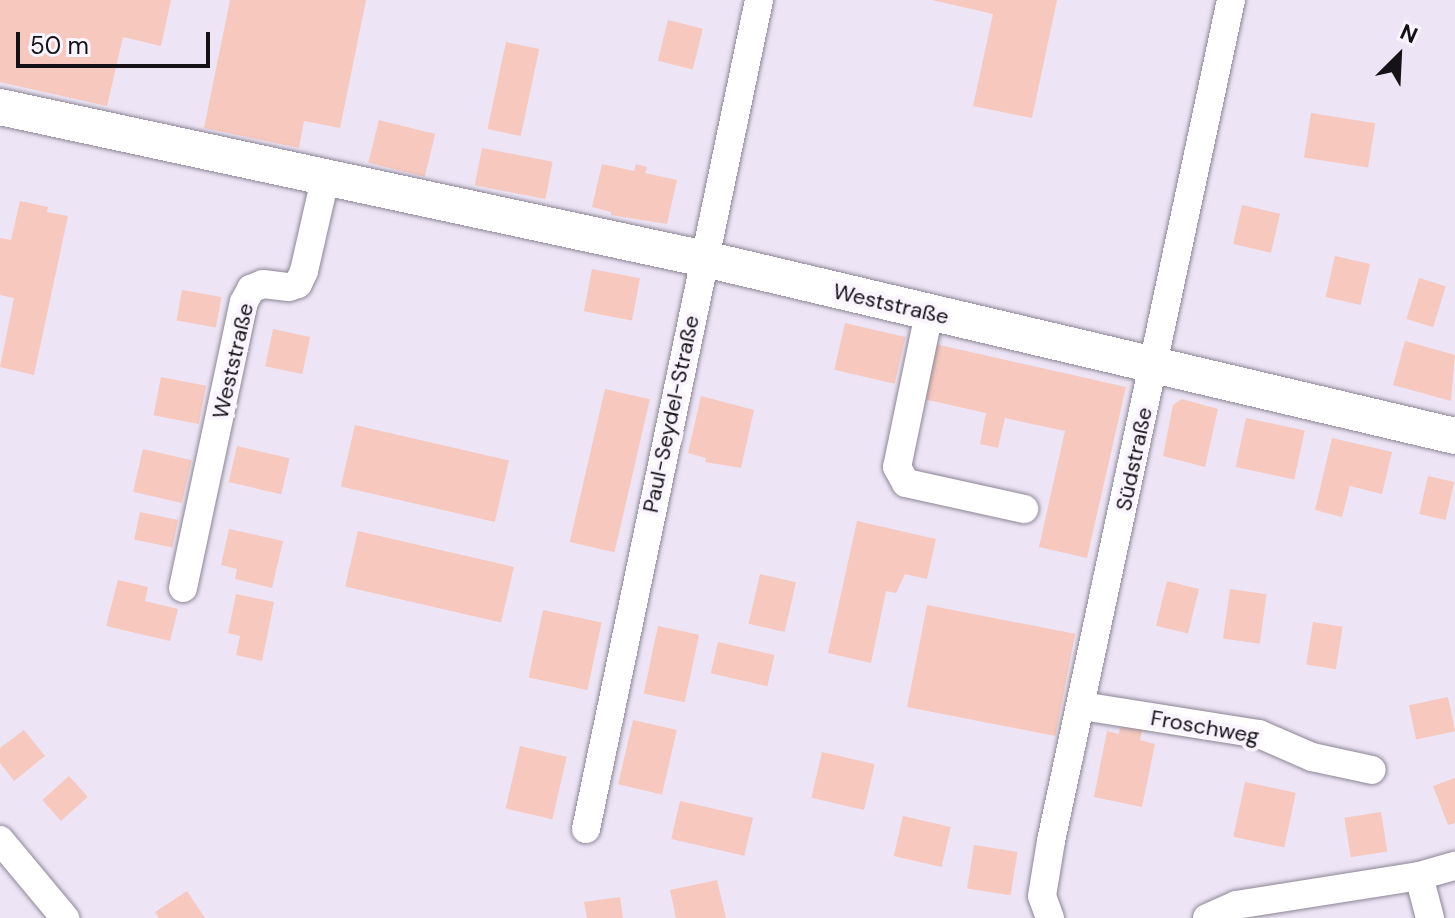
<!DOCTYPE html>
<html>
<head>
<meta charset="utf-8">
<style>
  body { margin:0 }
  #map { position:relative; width:1455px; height:918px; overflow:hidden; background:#ede5f6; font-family:"DM Sans",sans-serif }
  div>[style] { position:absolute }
  .building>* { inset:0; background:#f6c8be; transform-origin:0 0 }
  .roads { filter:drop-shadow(0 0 2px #8c8594) drop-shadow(0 0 2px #8c8594) }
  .minor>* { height:28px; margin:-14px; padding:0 14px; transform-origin:14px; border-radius:14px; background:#fff }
  .major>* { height:36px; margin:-18px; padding:0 18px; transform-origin:18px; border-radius:18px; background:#fff }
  span { translate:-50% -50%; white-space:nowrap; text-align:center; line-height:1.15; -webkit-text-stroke:8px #f9f4fe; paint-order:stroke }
  .street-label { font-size:22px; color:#151217 }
  .north { position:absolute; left:1359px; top:16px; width:80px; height:80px; -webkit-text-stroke:6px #f9f4fe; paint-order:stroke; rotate:24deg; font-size:22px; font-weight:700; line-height:32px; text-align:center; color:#151217 }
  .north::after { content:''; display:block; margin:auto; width:28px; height:36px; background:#151217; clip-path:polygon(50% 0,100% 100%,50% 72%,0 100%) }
  .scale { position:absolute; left:16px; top:32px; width:194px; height:36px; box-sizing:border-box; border:4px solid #151217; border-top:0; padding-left:10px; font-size:24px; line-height:28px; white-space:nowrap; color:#151217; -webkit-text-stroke:6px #f9f4fe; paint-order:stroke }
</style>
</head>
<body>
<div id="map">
  <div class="building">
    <div style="clip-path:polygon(0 0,171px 0,161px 46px,123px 37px,107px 106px,0 82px)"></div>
    <div style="clip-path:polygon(230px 0,366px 0,340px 128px,304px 121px,299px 148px,204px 128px)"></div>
    <div style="clip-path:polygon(1057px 0,1032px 118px,973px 106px,993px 14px,932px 0)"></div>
    <div style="left:668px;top:20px;width:36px;height:42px;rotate:14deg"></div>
    <div style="left:506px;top:42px;width:34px;height:89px;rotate:12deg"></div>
    <div style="left:1311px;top:113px;width:65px;height:45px;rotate:9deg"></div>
    <div style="left:379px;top:120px;width:58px;height:44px;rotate:14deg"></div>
    <div style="left:482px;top:148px;width:72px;height:38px;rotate:11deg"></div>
    <div style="clip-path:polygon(602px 164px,634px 171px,636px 164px,647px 167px,645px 173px,677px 180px,667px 224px,611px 215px,611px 212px,592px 207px)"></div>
    <div style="clip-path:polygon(20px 201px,48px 207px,47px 212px,68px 216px,34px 375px,0 367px,14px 298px,0 295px,0 238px,11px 240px)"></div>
    <div style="left:1242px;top:205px;width:39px;height:40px;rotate:13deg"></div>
    <div style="left:1335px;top:256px;width:36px;height:42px;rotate:13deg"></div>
    <div style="left:592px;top:269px;width:49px;height:43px;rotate:11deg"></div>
    <div style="left:1419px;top:278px;width:28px;height:43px;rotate:17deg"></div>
    <div style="left:182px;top:290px;width:40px;height:31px;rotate:10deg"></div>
    <div style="left:845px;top:323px;width:62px;height:48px;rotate:13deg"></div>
    <div style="left:273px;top:329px;width:38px;height:38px;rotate:12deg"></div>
    <div style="clip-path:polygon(1405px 341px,1455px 355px,1451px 401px,1393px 385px)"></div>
    <div style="clip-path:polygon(931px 343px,1126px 387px,1087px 558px,1039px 547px,1065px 431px,1005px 418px,998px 448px,980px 444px,986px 413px,919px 398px)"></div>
    <div style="left:161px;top:377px;width:46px;height:39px;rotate:11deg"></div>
    <div style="left:605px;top:389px;width:46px;height:157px;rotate:13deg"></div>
    <div style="clip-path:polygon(701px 396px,754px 410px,741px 468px,705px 462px,706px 458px,688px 453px)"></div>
    <div style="clip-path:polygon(1182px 399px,1218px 409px,1205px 467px,1163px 456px,1173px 405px)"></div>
    <div style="left:1246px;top:418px;width:60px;height:50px;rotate:12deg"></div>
    <div style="left:355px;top:425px;width:158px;height:63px;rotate:13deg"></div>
    <div style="clip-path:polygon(1332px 438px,1392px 452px,1382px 494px,1350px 486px,1342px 517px,1315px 510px)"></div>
    <div style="left:237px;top:446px;width:54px;height:37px;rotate:13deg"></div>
    <div style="left:143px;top:449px;width:50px;height:44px;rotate:13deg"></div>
    <div style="left:1428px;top:476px;width:27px;height:39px;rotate:13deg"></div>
    <div style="left:140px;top:512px;width:39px;height:28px;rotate:12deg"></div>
    <div style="clip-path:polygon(857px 521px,936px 539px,927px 579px,905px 574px,896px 593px,886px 591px,871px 663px,828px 653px)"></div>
    <div style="clip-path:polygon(229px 529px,283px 541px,272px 588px,235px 579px,237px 569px,221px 565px)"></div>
    <div style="left:358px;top:531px;width:160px;height:57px;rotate:13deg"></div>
    <div style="left:760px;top:574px;width:37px;height:51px;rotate:13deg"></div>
    <div style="clip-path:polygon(118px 580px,148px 587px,145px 601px,178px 609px,170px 641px,106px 626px)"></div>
    <div style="left:1167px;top:581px;width:33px;height:46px;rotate:14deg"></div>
    <div style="left:1230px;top:589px;width:37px;height:50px;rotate:8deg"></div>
    <div style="clip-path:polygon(236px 594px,274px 602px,262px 661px,236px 655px,240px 636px,228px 633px)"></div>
    <div style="left:927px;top:605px;width:151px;height:104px;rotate:11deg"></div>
    <div style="left:543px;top:610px;width:60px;height:69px;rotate:12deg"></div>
    <div style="left:1313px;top:622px;width:30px;height:43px;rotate:9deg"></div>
    <div style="left:658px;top:626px;width:42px;height:69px;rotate:12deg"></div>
    <div style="left:718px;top:642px;width:58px;height:32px;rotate:13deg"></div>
    <div style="left:1448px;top:697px;width:35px;height:40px;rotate:78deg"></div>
    <div style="left:633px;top:720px;width:45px;height:66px;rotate:13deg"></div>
    <div style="clip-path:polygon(1127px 727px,1142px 730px,1140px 740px,1155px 744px,1142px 807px,1094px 797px,1107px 731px,1119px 734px,1120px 728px)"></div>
    <div style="clip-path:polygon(24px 730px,45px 756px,14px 781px,0 763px,0 748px)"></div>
    <div style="left:520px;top:746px;width:48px;height:64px;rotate:13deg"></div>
    <div style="left:822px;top:752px;width:54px;height:47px;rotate:13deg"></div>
    <div style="left:69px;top:776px;width:28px;height:36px;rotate:48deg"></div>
    <div style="clip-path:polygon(1455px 778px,1455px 823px,1448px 825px,1433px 786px)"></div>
    <div style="left:1245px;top:782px;width:52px;height:56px;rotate:12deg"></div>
    <div style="left:680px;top:801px;width:75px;height:39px;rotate:13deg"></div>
    <div style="left:1381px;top:812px;width:40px;height:37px;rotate:81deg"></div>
    <div style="left:903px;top:816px;width:49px;height:41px;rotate:13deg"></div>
    <div style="left:974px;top:845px;width:44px;height:44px;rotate:9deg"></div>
    <div style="clip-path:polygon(717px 880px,726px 918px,676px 918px,670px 890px)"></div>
    <div style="clip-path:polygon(187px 891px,205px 918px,159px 918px,155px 912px)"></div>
    <div style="clip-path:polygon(620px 897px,623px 918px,587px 918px,584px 902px)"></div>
  </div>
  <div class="roads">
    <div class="minor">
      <div style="left:929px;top:313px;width:157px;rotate:101.7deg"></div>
      <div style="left:897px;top:467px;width:18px;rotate:61deg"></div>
      <div style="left:906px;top:483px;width:121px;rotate:12.4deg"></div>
      <div style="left:183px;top:588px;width:292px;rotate:-78deg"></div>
      <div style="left:244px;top:302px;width:15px;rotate:-62deg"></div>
      <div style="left:251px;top:289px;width:13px;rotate:-23deg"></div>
      <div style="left:263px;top:284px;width:26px;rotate:7deg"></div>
      <div style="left:289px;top:287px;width:9px;rotate:-18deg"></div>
      <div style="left:298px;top:284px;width:14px;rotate:-65deg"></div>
      <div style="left:304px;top:271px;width:94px;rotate:-77.1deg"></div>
      <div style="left:1082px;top:706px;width:179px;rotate:9deg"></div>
      <div style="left:1259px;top:734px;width:58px;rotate:23.5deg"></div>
      <div style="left:1312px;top:757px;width:61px;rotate:12.2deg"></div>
      <div style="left:586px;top:829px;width:847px;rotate:-78.21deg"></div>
      <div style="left:0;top:840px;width:102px;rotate:50.2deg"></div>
      <div style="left:1419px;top:876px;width:37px;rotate:-16deg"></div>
      <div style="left:1050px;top:918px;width:23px;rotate:-110deg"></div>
      <div style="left:1042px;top:896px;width:56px;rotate:-80.7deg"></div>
      <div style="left:1051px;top:841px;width:860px;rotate:-77.92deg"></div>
      <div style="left:1207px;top:918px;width:32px;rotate:-24deg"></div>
      <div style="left:1236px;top:905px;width:185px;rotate:-9deg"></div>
      <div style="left:1419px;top:876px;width:43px;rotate:75.3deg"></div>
    </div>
    <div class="major">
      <div style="left:0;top:107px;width:721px;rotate:12.17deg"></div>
      <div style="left:705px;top:259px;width:771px;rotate:13.28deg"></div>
    </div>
  </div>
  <div class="street-label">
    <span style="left:891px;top:304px;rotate:13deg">Weststraße</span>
    <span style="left:233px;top:361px;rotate:-77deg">Weststraße</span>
    <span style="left:671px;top:414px;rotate:-78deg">Paul-Seydel-Straße</span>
    <span style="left:1134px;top:459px;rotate:-78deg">Südstraße</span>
    <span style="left:1205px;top:727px;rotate:10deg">Froschweg</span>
  </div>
  <div class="north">N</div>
  <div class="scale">50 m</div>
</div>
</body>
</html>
